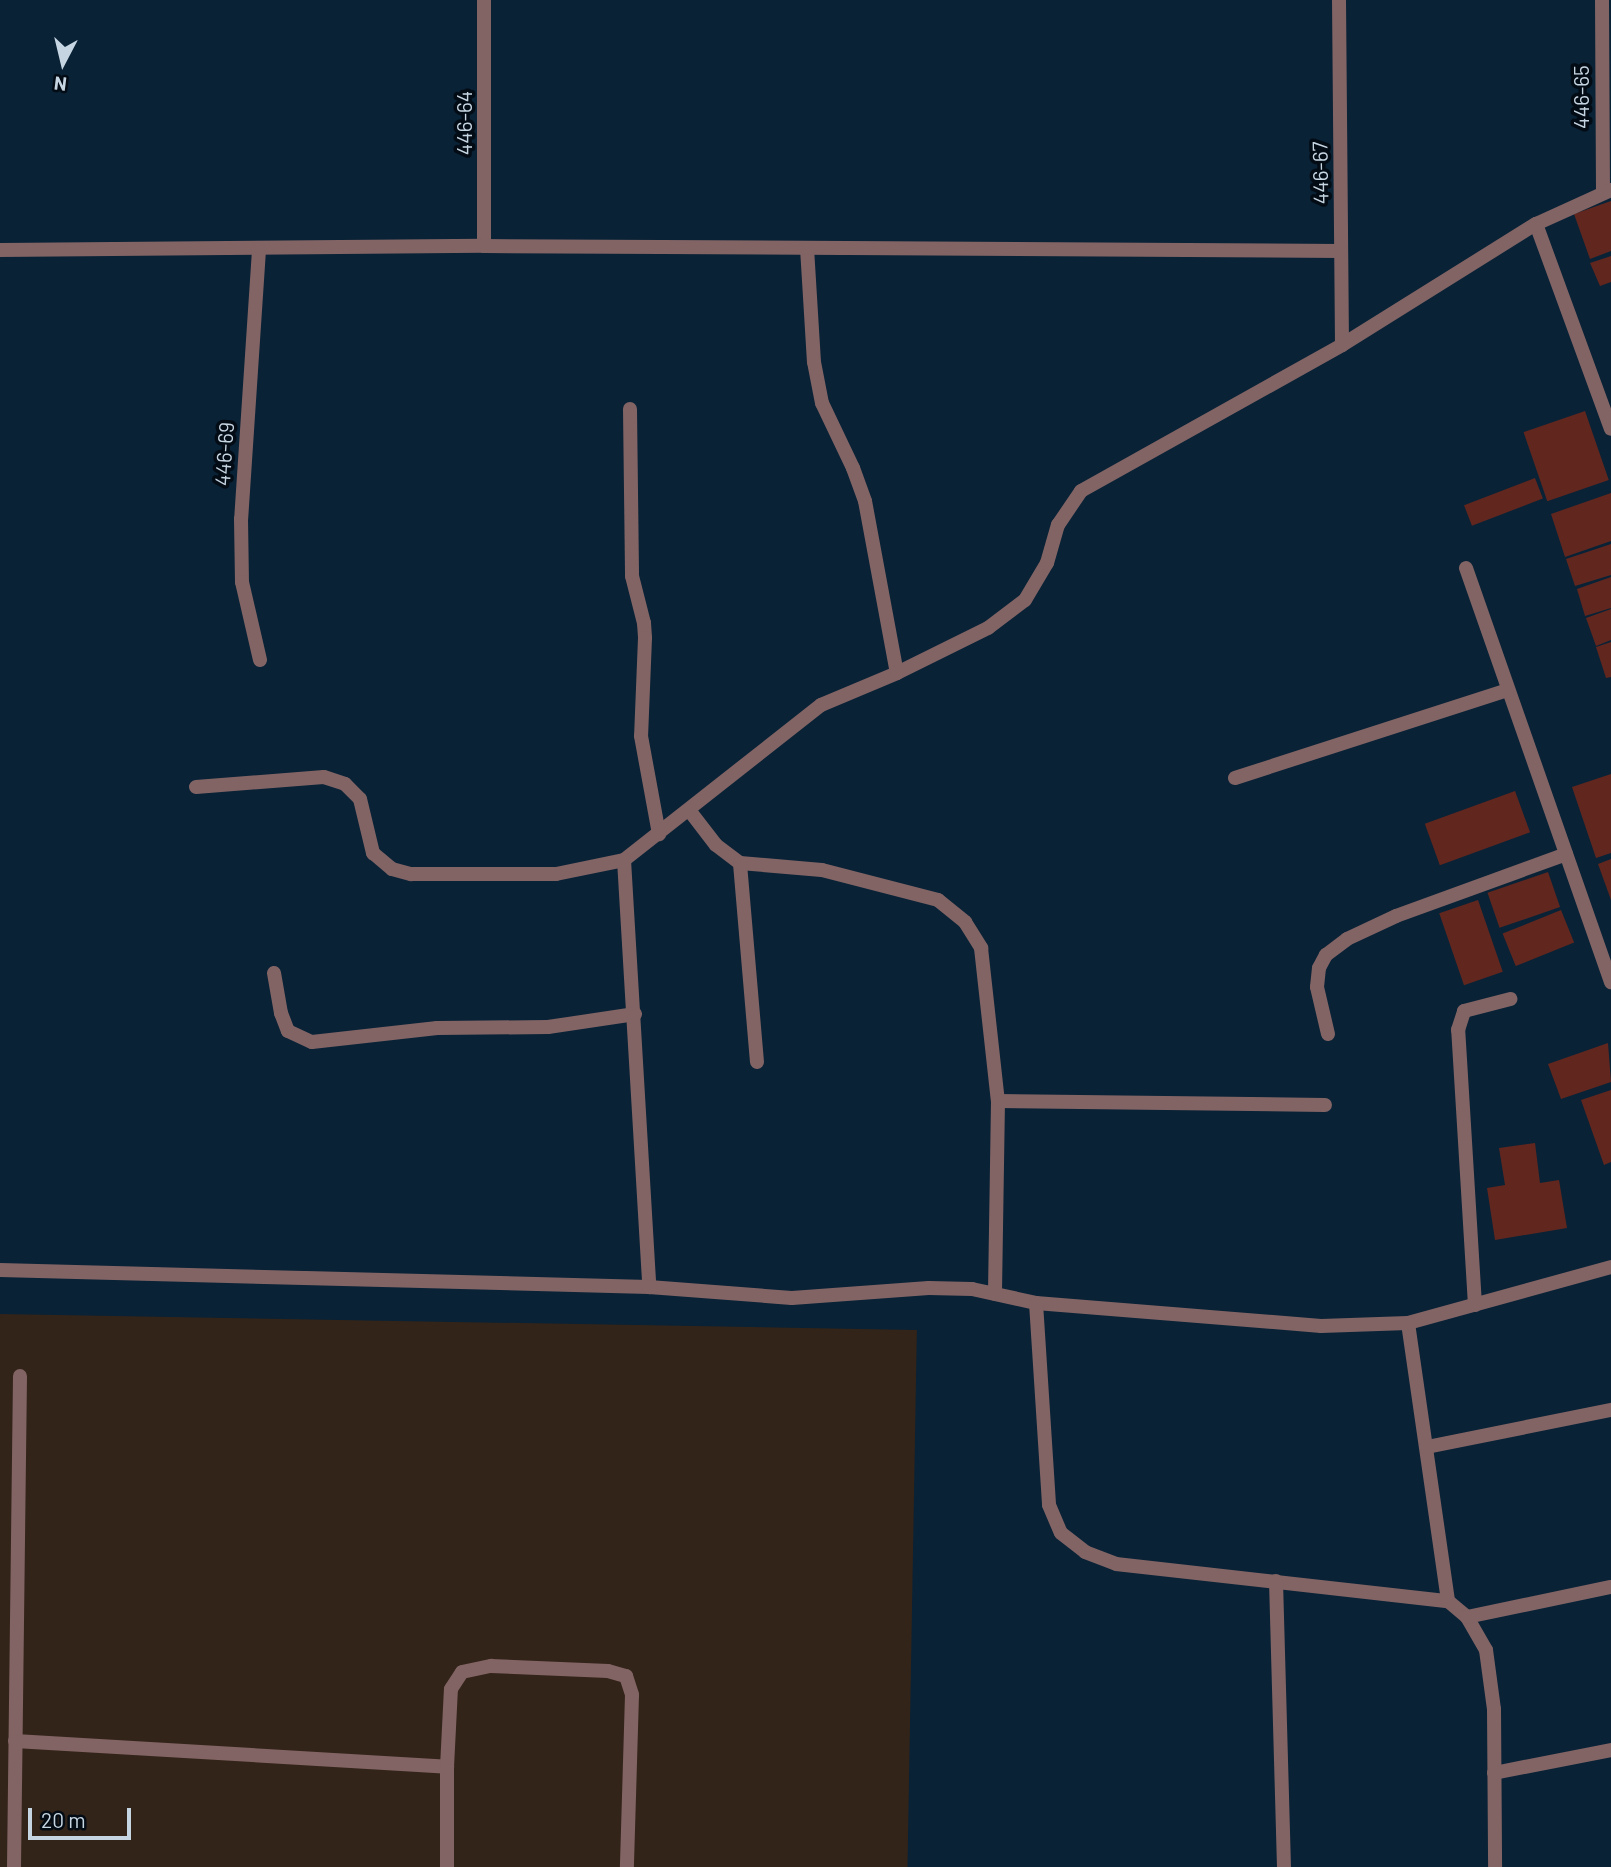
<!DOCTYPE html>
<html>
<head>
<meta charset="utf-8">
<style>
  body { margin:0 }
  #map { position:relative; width:1611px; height:1867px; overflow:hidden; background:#092236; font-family:Barlow,sans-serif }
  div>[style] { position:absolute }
  .industrial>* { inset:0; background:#332419; transform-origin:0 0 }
  .building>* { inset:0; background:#61271f; transform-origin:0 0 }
  .service>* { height:14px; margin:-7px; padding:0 7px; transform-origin:7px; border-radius:7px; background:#826465 }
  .minor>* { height:14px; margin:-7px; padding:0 7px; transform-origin:7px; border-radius:7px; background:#826465 }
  span { translate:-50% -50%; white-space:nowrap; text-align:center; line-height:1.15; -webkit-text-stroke:7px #030b14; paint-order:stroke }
  .street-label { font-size:21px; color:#c6d5e2 }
  .north { position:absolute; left:28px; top:28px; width:70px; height:70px; -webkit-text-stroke:5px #030b14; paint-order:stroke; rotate:187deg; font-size:19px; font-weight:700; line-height:28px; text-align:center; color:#c6d5e2 }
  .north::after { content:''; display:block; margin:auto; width:24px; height:32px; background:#c6d5e2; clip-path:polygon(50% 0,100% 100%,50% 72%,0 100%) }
  .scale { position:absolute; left:28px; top:1808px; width:103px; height:32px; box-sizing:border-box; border:4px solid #c6d5e2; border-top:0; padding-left:9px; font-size:21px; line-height:24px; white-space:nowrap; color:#c6d5e2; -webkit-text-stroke:5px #030b14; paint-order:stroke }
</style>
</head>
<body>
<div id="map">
  <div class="industrial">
    <div style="left:0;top:1314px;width:917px;height:553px;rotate:1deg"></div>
  </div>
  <div class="building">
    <div style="clip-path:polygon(1611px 201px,1611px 251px,1590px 259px,1574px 214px)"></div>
    <div style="clip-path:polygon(1611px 256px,1611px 282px,1600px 286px,1590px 263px)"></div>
    <div style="left:1585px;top:411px;width:73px;height:65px;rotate:71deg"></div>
    <div style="left:1535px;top:478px;width:22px;height:76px;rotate:69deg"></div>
    <div style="clip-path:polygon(1611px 493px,1611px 541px,1565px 557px,1551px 514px)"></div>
    <div style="clip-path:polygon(1611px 544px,1611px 575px,1575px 586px,1566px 559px)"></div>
    <div style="clip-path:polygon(1611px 577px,1611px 608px,1585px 616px,1577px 589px)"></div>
    <div style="clip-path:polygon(1611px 609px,1611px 640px,1596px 646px,1586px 618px)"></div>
    <div style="clip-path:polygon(1611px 642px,1611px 677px,1606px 678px,1596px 647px)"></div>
    <div style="clip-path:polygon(1611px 774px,1611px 853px,1596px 858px,1572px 787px)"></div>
    <div style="left:1515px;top:791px;width:44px;height:96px;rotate:70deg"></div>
    <div style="clip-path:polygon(1611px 859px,1611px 900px,1598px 864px)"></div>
    <div style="left:1548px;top:872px;width:37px;height:64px;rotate:71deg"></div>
    <div style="left:1478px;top:900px;width:76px;height:41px;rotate:71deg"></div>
    <div style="left:1561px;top:910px;width:35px;height:63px;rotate:68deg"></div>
    <div style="clip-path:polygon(1608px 1043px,1611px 1082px,1561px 1099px,1548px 1064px)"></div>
    <div style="clip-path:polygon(1611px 1090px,1611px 1162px,1604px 1165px,1581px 1100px)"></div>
    <div style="clip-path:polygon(1535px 1143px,1540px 1183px,1559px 1180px,1567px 1228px,1495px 1240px,1487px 1188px,1505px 1185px,1499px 1148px)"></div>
  </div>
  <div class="service">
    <div style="left:15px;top:1741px;width:433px;rotate:3.4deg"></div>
    <div style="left:447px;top:1767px;width:100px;rotate:90deg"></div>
    <div style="left:447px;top:1767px;width:78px;rotate:-87.1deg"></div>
    <div style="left:451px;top:1689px;width:20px;rotate:-57deg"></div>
    <div style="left:462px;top:1672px;width:30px;rotate:-12deg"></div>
    <div style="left:491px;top:1666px;width:117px;rotate:2.4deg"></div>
    <div style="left:608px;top:1671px;width:19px;rotate:16deg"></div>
    <div style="left:626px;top:1676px;width:20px;rotate:72deg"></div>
    <div style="left:632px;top:1695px;width:172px;rotate:91.7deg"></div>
    <div style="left:14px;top:1867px;width:491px;rotate:-89.3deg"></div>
  </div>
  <div class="minor">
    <div style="left:1339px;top:0;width:345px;rotate:89.5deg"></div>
    <div style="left:1602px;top:0;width:193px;rotate:89.7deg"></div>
    <div style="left:1536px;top:224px;width:218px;rotate:69.9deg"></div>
    <div style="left:484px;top:246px;width:246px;rotate:-90deg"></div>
    <div style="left:807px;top:248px;width:114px;rotate:86.5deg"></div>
    <div style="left:814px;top:362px;width:42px;rotate:79deg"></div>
    <div style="left:822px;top:403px;width:72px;rotate:64.5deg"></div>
    <div style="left:853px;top:468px;width:35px;rotate:70deg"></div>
    <div style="left:865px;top:501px;width:175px;rotate:79.5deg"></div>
    <div style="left:0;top:250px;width:484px;rotate:-0.5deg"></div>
    <div style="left:484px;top:246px;width:857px;rotate:0.33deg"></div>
    <div style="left:259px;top:250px;width:270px;rotate:93.8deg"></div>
    <div style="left:241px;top:519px;width:63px;rotate:89.1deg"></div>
    <div style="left:242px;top:582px;width:80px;rotate:77deg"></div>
    <div style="left:630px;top:409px;width:167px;rotate:89.3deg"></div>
    <div style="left:632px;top:576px;width:49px;rotate:75.7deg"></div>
    <div style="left:644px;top:623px;width:15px;rotate:86deg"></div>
    <div style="left:645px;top:638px;width:98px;rotate:92.3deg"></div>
    <div style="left:641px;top:736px;width:100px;rotate:79.6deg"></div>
    <div style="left:1466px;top:568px;width:439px;rotate:70.7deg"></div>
    <div style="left:1235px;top:778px;width:287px;rotate:-17.9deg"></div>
    <div style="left:196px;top:787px;width:128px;rotate:-4.5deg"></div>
    <div style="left:324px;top:777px;width:22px;rotate:18deg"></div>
    <div style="left:345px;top:784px;width:21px;rotate:45deg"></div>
    <div style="left:360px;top:799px;width:56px;rotate:76.5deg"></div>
    <div style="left:373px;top:853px;width:25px;rotate:40deg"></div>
    <div style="left:392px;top:869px;width:20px;rotate:15deg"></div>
    <div style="left:411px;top:874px;width:145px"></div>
    <div style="left:556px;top:874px;width:69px;rotate:-11.6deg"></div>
    <div style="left:624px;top:860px;width:251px;rotate:-38.2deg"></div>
    <div style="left:821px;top:705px;width:82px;rotate:-22.8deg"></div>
    <div style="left:897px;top:673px;width:102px;rotate:-26.3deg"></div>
    <div style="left:988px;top:628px;width:46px;rotate:-37.1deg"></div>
    <div style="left:1025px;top:600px;width:43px;rotate:-59.3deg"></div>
    <div style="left:1047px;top:563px;width:40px;rotate:-74deg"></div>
    <div style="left:1058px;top:525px;width:41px;rotate:-55.9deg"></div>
    <div style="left:1081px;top:491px;width:299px;rotate:-29.2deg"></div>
    <div style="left:1342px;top:345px;width:229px;rotate:-32deg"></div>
    <div style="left:1536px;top:224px;width:82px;rotate:-24.4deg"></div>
    <div style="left:689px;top:810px;width:44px;rotate:52.4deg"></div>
    <div style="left:716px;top:845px;width:30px;rotate:37deg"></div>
    <div style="left:624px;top:860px;width:428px;rotate:86.6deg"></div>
    <div style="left:274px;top:973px;width:41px;rotate:80.1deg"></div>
    <div style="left:281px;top:1013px;width:19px;rotate:69deg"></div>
    <div style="left:288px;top:1031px;width:26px;rotate:25deg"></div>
    <div style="left:312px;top:1042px;width:126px;rotate:-6.4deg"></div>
    <div style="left:437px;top:1028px;width:111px;rotate:-0.5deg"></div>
    <div style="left:548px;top:1027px;width:88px;rotate:-8.5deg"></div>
    <div style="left:1328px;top:1034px;width:48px;rotate:-103.2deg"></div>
    <div style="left:1317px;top:987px;width:19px;rotate:-84deg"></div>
    <div style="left:1319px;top:968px;width:15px;rotate:-62deg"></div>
    <div style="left:1326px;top:955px;width:26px;rotate:-37deg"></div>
    <div style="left:1347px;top:939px;width:54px;rotate:-25.1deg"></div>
    <div style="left:1396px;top:916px;width:181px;rotate:-20deg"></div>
    <div style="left:757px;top:1062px;width:200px;rotate:-94.9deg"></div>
    <div style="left:740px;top:863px;width:82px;rotate:4.9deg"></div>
    <div style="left:822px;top:870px;width:120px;rotate:14.5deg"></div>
    <div style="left:938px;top:900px;width:35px;rotate:39deg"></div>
    <div style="left:965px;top:922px;width:31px;rotate:58deg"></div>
    <div style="left:981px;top:948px;width:154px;rotate:83.7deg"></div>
    <div style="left:998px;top:1101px;width:193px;rotate:90.9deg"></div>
    <div style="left:998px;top:1101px;width:327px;rotate:0.7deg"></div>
    <div style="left:0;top:1270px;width:649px;rotate:1.5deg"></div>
    <div style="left:649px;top:1287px;width:143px;rotate:4.4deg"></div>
    <div style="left:792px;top:1298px;width:137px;rotate:-4.2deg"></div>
    <div style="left:929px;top:1288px;width:43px;rotate:1.3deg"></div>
    <div style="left:972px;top:1289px;width:66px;rotate:12.3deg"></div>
    <div style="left:1036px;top:1303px;width:286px;rotate:4.6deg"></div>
    <div style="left:1321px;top:1326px;width:87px;rotate:-2deg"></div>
    <div style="left:1408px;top:1323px;width:211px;rotate:-15.4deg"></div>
    <div style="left:1036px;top:1303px;width:202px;rotate:86.3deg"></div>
    <div style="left:1049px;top:1505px;width:30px;rotate:67deg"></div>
    <div style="left:1061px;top:1533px;width:31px;rotate:38deg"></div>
    <div style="left:1085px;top:1552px;width:33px;rotate:21deg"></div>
    <div style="left:1116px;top:1564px;width:334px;rotate:6.4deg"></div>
    <div style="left:1448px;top:1601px;width:25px;rotate:40deg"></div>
    <div style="left:1467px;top:1617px;width:38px;rotate:60deg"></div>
    <div style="left:1486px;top:1650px;width:60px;rotate:82.3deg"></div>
    <div style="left:1494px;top:1709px;width:158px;rotate:89.6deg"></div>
    <div style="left:1475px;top:1305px;width:276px;rotate:-93.5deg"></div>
    <div style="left:1458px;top:1030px;width:20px;rotate:-72deg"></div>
    <div style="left:1464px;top:1011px;width:48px;rotate:-14.6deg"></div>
    <div style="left:1408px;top:1323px;width:281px;rotate:81.8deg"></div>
    <div style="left:1427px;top:1447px;width:188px;rotate:-11.4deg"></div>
    <div style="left:1276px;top:1581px;width:286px;rotate:88.4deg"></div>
    <div style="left:1467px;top:1617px;width:147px;rotate:-11.8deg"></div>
    <div style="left:1494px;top:1773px;width:119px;rotate:-11.1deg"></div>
  </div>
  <div class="street-label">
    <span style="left:1581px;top:97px;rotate:-90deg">446-65</span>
    <span style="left:464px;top:123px;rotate:-90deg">446-64</span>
    <span style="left:1320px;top:173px;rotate:-91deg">446-67</span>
    <span style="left:224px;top:454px;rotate:-86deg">446-69</span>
  </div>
  <div class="north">N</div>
  <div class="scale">20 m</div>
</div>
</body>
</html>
